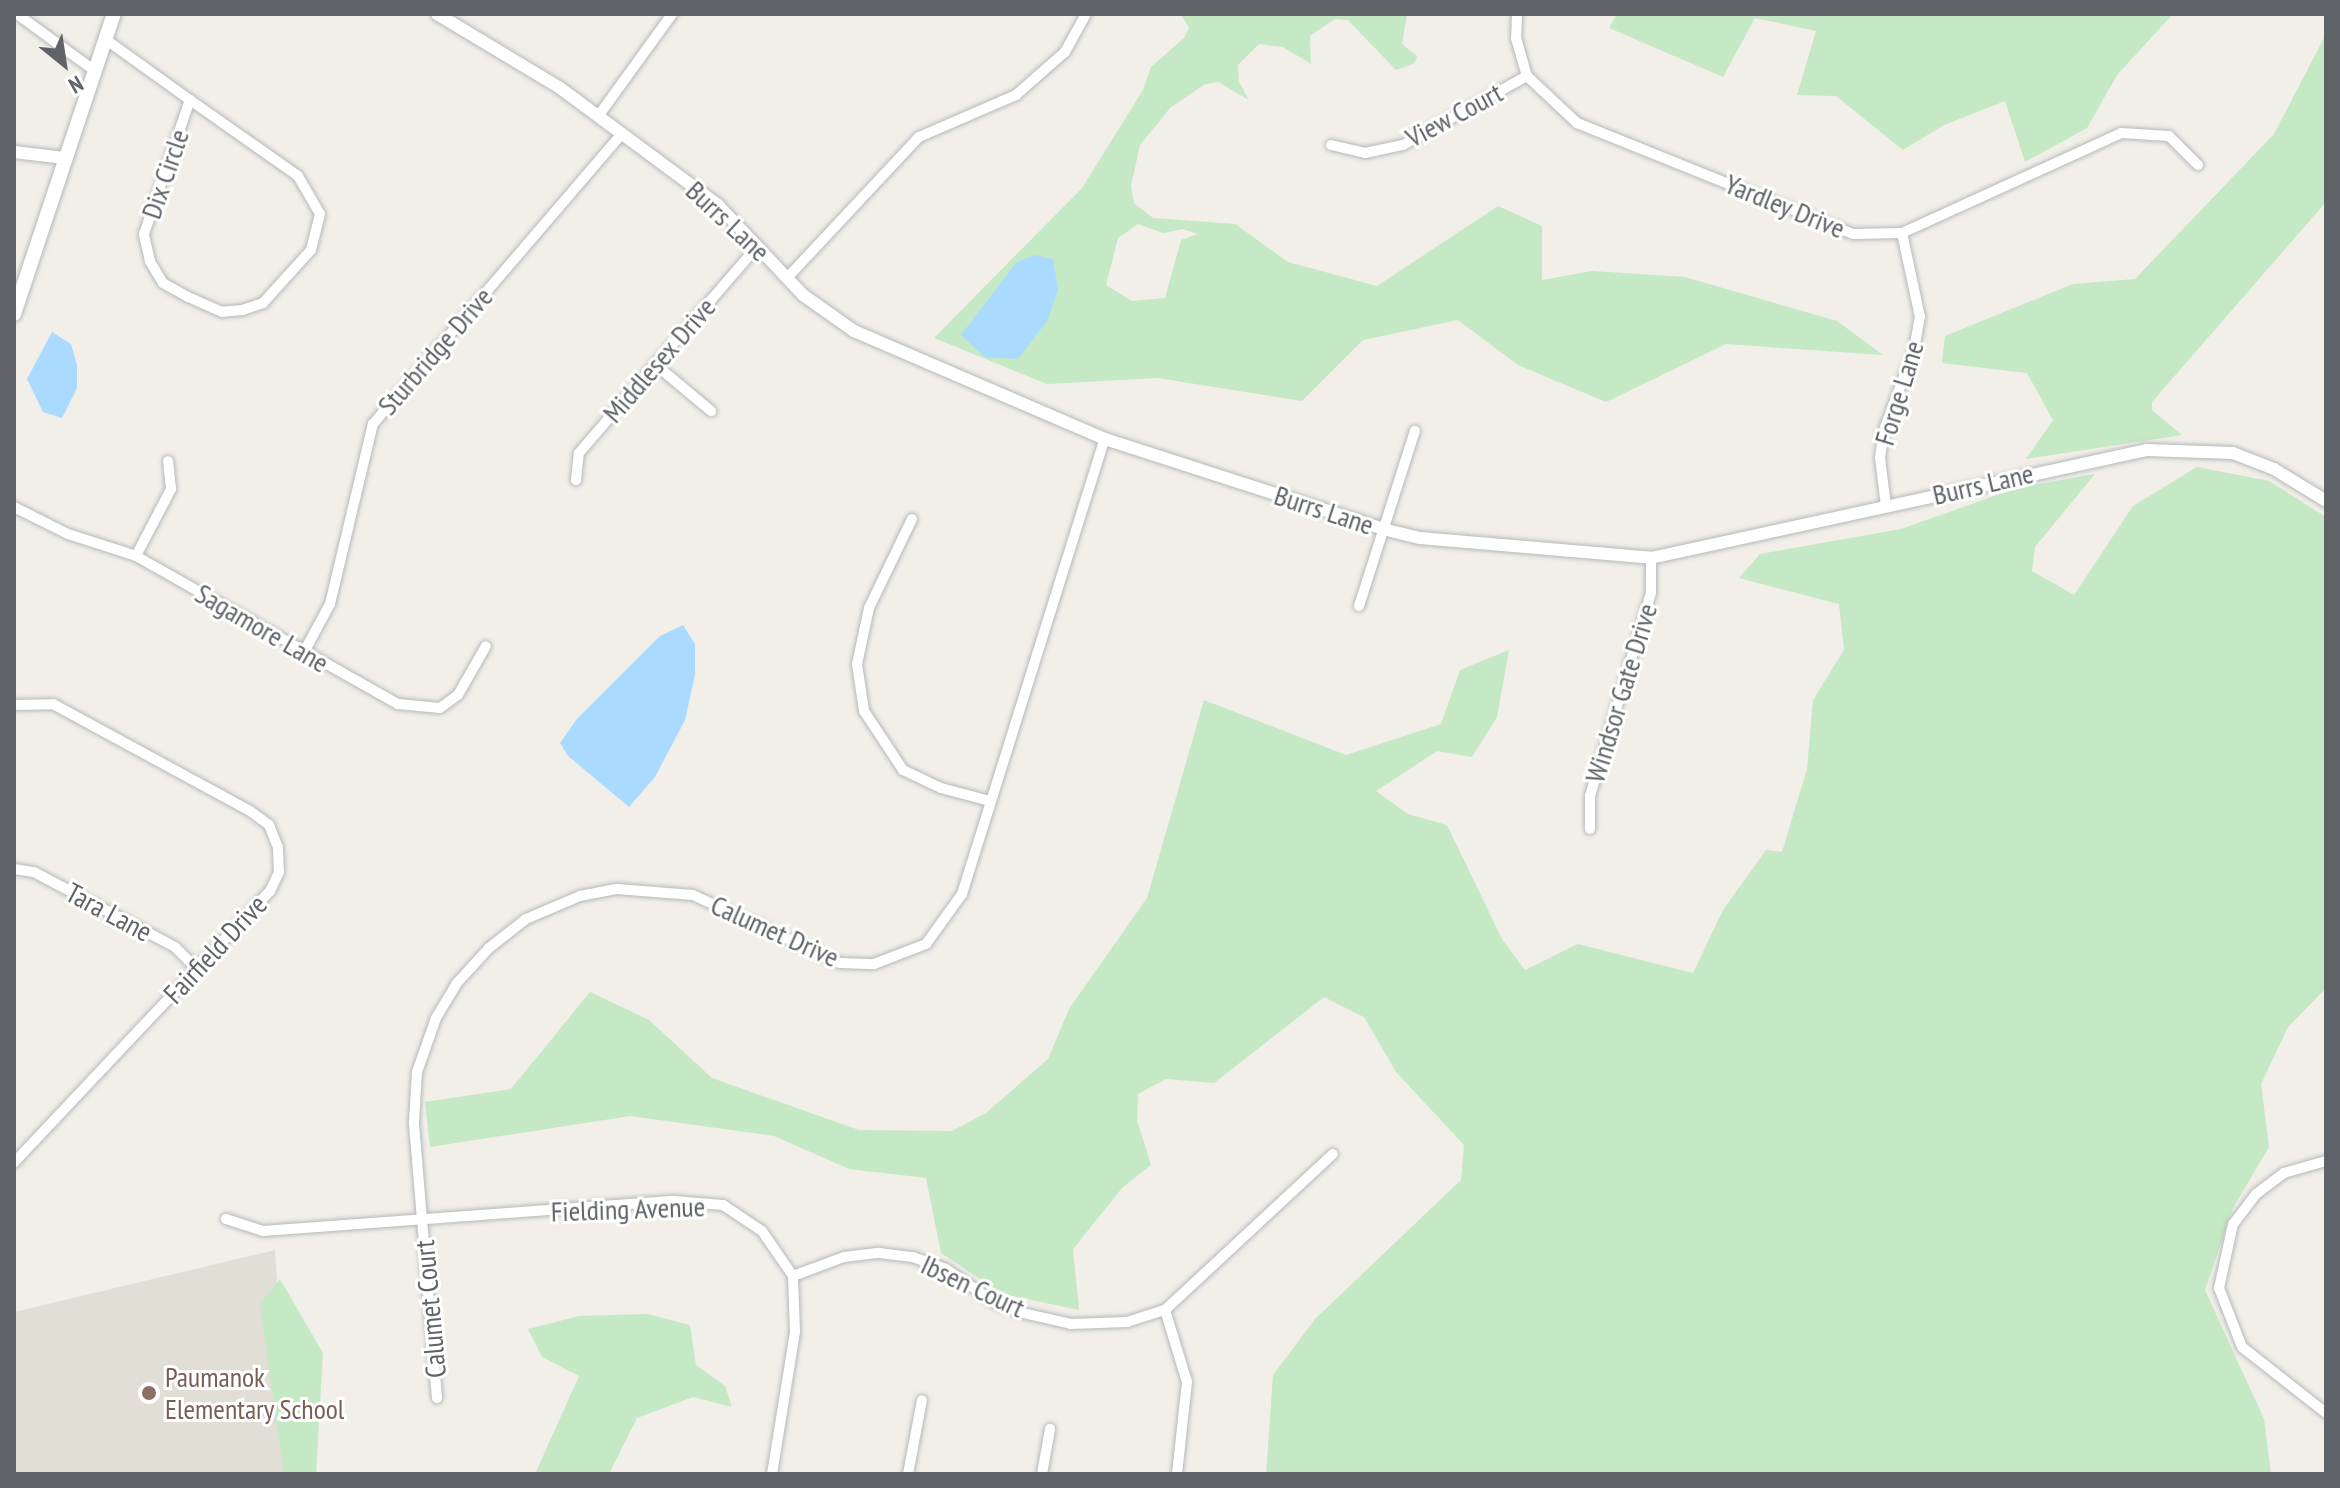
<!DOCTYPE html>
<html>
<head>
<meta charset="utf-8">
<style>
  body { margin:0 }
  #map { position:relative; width:2340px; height:1488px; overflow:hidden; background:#f1efe8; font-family:"PT Sans Narrow",sans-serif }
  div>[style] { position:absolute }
  .education>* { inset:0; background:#e1ded6 }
  .green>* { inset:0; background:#c5e8c5 }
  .water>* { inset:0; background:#aadaff }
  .roads { filter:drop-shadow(0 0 2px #b5b8bc) drop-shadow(0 0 2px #b5b8bc) }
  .minor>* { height:10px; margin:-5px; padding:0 5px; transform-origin:5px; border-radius:5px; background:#fff }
  .tertiary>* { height:12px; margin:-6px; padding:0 6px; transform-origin:6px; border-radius:6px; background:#fff }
  .secondary>* { height:14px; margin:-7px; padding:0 7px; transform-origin:7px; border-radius:7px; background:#fff }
  .dots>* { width:22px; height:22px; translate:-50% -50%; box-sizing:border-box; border:4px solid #fff; border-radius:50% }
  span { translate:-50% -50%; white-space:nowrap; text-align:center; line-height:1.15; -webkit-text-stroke:6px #fff; paint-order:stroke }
  .street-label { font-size:28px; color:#5f6368 }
  .education-label { font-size:28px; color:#785e54 }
  .left { translate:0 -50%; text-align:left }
  .frame { position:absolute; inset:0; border:16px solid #5f6368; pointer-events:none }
  .north { position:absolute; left:24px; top:24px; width:80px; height:80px; -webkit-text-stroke:6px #fff; paint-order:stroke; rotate:150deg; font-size:22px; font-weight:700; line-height:32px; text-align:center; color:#5f6368 }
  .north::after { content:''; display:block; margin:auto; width:28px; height:36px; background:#5f6368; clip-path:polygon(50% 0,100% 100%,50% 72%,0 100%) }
</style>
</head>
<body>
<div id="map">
  <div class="education">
    <div style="clip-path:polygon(275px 1250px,291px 1474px,14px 1474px,14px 1312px)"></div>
  </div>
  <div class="green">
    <div style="clip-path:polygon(evenodd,1181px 14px,1407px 14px,1402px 44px,1417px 56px,1415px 63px,1396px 70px,1348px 20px,1335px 19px,1310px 36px,1311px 64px,1283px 47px,1259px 44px,1238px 65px,1239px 82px,1249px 100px,1218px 82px,1205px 84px,1170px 108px,1140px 145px,1131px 186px,1134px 203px,1153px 218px,1235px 224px,1288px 262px,1377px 286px,1498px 206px,1542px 226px,1542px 280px,1592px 271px,1685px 277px,1837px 321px,1883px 355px,1726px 344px,1606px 402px,1518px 365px,1458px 320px,1363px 340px,1302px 401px,1158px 378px,1047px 384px,934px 338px,1082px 188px,1143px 90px,1151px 67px,1184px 38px,1189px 28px,1181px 14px,1138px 224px,1163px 233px,1183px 229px,1198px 234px,1181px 240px,1165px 298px,1132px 301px,1106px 285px,1118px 238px,1138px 224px)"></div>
    <div style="clip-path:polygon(1617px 14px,2173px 14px,2117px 75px,2087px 128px,2025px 162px,2005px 101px,1944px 125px,1903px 150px,1836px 96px,1797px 95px,1816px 31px,1755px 18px,1723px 77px,1609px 28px)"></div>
    <div style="clip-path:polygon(2326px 34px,2326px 202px,2152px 402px,2152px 410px,2182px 435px,2026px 459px,2053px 420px,2027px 373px,1942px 363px,1945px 336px,2073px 284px,2135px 279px,2274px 134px)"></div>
    <div style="clip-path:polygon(2197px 467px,2269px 481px,2326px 517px,2326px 988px,2288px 1027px,2261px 1084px,2269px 1147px,2233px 1208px,2205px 1290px,2264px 1419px,2271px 1474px,1266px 1474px,1273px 1375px,1315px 1319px,1461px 1180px,1464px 1145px,1396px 1072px,1364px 1017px,1324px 997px,1214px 1083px,1166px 1079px,1138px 1094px,1137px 1120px,1151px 1165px,1122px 1188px,1073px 1249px,1079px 1310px,1003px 1294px,941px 1253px,926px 1178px,849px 1169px,774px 1136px,630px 1116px,430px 1147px,425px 1102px,511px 1089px,590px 992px,649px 1020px,712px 1078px,859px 1130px,952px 1131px,986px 1113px,1048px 1059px,1069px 1009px,1147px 898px,1204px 700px,1346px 755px,1441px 724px,1460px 670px,1509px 650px,1497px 717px,1472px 757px,1437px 751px,1376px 791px,1408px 814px,1447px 825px,1502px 939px,1525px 970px,1578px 944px,1693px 973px,1723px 910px,1766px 850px,1782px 852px,1807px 769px,1813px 700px,1844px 650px,1839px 604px,1739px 578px,1760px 554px,1901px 529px,2017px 488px,2095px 474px,2035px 547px,2032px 571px,2074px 595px,2133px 506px)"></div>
    <div style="clip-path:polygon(280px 1279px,323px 1353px,316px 1474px,284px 1474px,260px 1304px)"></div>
    <div style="clip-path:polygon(647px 1314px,690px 1325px,696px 1365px,725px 1386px,732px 1407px,693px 1397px,637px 1418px,609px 1474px,535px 1474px,579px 1376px,542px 1357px,528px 1329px,579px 1316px)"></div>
  </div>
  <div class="water">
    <div style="clip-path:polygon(1034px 255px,1053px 259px,1058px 290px,1047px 321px,1018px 359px,985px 357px,961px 335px,1016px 263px)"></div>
    <div style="clip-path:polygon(52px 332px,71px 344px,77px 365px,77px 388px,62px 418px,43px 412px,27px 379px)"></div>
    <div style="clip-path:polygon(683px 625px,695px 644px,695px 675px,685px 720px,655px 777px,629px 807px,568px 756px,560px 743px,576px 720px,660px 636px)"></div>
  </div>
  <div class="roads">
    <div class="minor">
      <div style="left:17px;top:14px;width:97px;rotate:36.2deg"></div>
      <div style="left:1517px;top:14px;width:24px;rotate:92deg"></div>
      <div style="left:1516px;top:38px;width:40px;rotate:74deg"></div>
      <div style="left:1527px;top:76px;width:69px;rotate:43.2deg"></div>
      <div style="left:1577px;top:123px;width:297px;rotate:21.9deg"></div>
      <div style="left:1853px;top:234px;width:49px;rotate:-1.2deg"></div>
      <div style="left:1902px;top:233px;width:241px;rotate:-24.5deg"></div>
      <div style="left:2121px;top:133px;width:48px;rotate:3.6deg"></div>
      <div style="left:2169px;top:136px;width:41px;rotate:45deg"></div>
      <div style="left:105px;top:39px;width:105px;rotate:35.7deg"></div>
      <div style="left:190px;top:100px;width:132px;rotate:35.1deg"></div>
      <div style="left:298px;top:176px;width:44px;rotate:59.9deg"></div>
      <div style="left:320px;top:214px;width:37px;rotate:104deg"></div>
      <div style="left:311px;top:250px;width:72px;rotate:132.2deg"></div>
      <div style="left:263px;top:303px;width:21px;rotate:161deg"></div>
      <div style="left:243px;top:310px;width:21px;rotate:175deg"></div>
      <div style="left:222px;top:312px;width:37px;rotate:-156deg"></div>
      <div style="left:188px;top:297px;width:29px;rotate:-151deg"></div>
      <div style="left:163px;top:283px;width:26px;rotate:-121deg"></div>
      <div style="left:150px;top:261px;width:28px;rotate:-103deg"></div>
      <div style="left:144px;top:234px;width:142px;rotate:-71.1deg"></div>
      <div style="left:599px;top:115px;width:125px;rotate:-54.1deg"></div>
      <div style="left:1331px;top:145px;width:35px;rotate:13deg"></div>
      <div style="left:1365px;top:153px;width:39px;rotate:-12deg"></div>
      <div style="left:1403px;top:145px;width:142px;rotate:-29.1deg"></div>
      <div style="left:787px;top:278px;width:193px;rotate:-46.9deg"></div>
      <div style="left:919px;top:137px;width:106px;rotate:-23.4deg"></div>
      <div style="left:1016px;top:95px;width:65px;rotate:-41.3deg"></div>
      <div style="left:1065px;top:52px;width:43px;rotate:-61.1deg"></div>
      <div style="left:656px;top:365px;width:72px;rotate:39.9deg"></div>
      <div style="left:576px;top:480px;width:27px;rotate:-84deg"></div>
      <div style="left:579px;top:453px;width:272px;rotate:-49.2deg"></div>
      <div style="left:1886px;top:506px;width:48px;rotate:-97.1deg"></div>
      <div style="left:1880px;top:458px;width:28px;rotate:-82deg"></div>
      <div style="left:1884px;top:430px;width:85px;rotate:-69.4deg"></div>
      <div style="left:1914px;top:350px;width:34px;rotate:-80deg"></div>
      <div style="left:1920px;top:317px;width:86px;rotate:-102.1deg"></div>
      <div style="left:14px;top:507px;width:60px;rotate:26.6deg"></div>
      <div style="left:68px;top:534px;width:71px;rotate:17.9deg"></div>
      <div style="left:136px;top:556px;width:301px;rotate:29.5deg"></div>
      <div style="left:398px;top:704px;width:42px;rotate:5.4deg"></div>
      <div style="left:440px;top:708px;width:22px;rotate:-36deg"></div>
      <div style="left:458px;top:695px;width:56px;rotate:-60.3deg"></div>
      <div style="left:912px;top:519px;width:99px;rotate:115.8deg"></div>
      <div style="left:869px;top:608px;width:57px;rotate:102.1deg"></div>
      <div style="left:857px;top:664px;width:48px;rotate:81.5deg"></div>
      <div style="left:864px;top:711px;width:71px;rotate:56.5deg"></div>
      <div style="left:903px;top:770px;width:42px;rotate:25.3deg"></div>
      <div style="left:941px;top:788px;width:51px;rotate:14.9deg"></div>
      <div style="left:136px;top:556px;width:76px;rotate:-62.4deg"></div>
      <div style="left:171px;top:489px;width:28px;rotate:-96deg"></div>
      <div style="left:1359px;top:606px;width:184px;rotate:-72.3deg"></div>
      <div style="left:304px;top:652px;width:55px;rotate:-61.6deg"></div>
      <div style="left:330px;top:604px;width:185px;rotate:-76.6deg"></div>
      <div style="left:373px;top:424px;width:383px;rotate:-49.4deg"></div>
      <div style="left:14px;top:705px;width:39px;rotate:-1deg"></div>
      <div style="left:53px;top:704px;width:224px;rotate:28.5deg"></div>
      <div style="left:250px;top:811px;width:24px;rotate:36deg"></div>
      <div style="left:269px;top:825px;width:24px;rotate:68deg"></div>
      <div style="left:278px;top:847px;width:25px;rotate:88deg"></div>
      <div style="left:279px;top:872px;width:21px;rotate:115deg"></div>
      <div style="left:270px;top:891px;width:374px;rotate:133.3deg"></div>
      <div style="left:1590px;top:829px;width:33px;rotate:-90deg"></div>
      <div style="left:1590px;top:796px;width:212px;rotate:-73.3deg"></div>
      <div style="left:1651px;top:593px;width:35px;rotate:-90deg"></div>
      <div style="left:14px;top:869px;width:20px;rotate:9deg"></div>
      <div style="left:34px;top:872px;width:160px;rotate:28deg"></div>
      <div style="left:175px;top:947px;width:30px;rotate:45deg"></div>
      <div style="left:2326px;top:1161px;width:44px;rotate:164.1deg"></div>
      <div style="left:2284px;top:1173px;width:35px;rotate:143deg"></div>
      <div style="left:2256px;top:1194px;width:38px;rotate:127deg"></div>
      <div style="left:2233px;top:1224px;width:66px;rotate:102.3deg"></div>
      <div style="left:2219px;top:1288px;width:63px;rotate:68.7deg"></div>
      <div style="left:2242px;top:1347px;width:107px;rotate:38.2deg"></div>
      <div style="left:226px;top:1219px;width:39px;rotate:18deg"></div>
      <div style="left:263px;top:1231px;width:412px;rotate:-4.2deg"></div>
      <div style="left:674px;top:1201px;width:49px;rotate:4.7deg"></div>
      <div style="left:723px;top:1205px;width:47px;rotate:33.7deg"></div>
      <div style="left:762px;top:1231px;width:55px;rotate:55.4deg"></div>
      <div style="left:793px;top:1276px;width:56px;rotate:88deg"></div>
      <div style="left:795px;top:1332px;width:144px;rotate:99.2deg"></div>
      <div style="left:793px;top:1276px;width:54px;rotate:-20.4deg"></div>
      <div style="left:844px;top:1257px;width:35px;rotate:-7deg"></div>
      <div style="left:879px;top:1253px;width:34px;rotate:7deg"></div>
      <div style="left:913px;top:1257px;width:35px;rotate:20deg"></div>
      <div style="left:946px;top:1269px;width:58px;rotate:34.5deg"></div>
      <div style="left:994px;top:1302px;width:31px;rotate:21deg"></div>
      <div style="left:1023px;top:1313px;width:49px;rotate:12.9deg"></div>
      <div style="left:1071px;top:1324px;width:56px;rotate:-2deg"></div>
      <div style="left:1127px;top:1322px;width:40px;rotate:-18deg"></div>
      <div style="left:1165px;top:1310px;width:229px;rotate:-42.9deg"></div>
      <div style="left:1165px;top:1310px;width:75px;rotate:73deg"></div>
      <div style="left:1187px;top:1382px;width:93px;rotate:96.2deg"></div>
      <div style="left:437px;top:1398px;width:277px;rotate:-94.8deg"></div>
      <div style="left:414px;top:1122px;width:50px;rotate:-86.6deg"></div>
      <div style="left:417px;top:1072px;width:57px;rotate:-70.6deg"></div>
      <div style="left:436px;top:1018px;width:41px;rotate:-59deg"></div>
      <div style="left:457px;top:983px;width:47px;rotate:-47.6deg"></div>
      <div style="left:489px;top:948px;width:47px;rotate:-38.1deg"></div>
      <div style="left:526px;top:919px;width:59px;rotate:-23.1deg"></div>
      <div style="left:580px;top:896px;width:38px;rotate:-11deg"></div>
      <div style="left:617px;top:889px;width:76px;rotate:4.5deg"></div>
      <div style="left:693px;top:895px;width:162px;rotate:24.8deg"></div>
      <div style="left:840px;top:963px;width:34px;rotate:2deg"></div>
      <div style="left:874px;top:964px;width:56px;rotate:-21deg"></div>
      <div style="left:926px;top:944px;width:62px;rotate:-54.2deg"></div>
      <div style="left:962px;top:894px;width:477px;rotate:-72.6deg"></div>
      <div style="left:908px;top:1474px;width:75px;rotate:-79.3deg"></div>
      <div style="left:1042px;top:1474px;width:46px;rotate:-79.9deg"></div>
    </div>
    <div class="tertiary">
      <div style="left:437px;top:14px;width:144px;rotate:31deg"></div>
      <div style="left:560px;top:88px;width:197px;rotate:36.5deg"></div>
      <div style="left:718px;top:205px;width:124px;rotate:46.6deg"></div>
      <div style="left:803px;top:295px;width:62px;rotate:35.2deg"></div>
      <div style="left:854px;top:331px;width:273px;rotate:23.3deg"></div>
      <div style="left:1105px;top:439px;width:292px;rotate:17.9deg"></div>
      <div style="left:1383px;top:529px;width:38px;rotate:14deg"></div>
      <div style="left:1420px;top:538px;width:232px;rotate:4.9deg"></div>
      <div style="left:1651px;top:558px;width:508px;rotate:-12.28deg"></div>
      <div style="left:2147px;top:450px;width:86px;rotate:2deg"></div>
      <div style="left:2233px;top:453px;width:44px;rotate:21.3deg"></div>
      <div style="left:2274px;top:469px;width:61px;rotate:31.6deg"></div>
      <div style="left:14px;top:152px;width:51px;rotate:6.7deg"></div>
    </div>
    <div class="secondary">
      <div style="left:14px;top:314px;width:316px;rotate:-71.6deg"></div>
    </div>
  </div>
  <div class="dots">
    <div style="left:149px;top:1393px;background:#8d6e63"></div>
  </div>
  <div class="street-label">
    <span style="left:1454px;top:115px;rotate:-28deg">View Court</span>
    <span style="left:165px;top:174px;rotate:-71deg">Dix Circle</span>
    <span style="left:1785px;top:206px;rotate:22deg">Yardley Drive</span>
    <span style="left:728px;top:221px;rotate:43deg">Burrs Lane</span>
    <span style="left:435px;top:351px;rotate:-49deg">Sturbridge Drive</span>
    <span style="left:659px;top:360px;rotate:-49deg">Middlesex Drive</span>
    <span style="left:1899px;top:393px;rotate:-73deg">Forge Lane</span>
    <span style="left:1983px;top:484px;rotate:-13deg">Burrs Lane</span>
    <span style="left:1324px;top:510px;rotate:18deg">Burrs Lane</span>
    <span style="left:262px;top:628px;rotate:30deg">Sagamore Lane</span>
    <span style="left:1621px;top:693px;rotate:-73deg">Windsor Gate Drive</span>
    <span style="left:109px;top:912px;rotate:28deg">Tara Lane</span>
    <span style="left:775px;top:931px;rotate:24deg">Calumet Drive</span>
    <span style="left:215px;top:949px;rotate:-47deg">Fairfield Drive</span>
    <span style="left:628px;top:1209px;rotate:-2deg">Fielding Avenue</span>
    <span style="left:973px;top:1286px;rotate:25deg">Ibsen Court</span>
    <span style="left:430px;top:1309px;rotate:-95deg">Calumet Court</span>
  </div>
  <div class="education-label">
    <span class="left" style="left:165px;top:1393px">Paumanok<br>Elementary School</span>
  </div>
  <div class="frame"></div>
  <div class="north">N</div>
</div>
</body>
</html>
